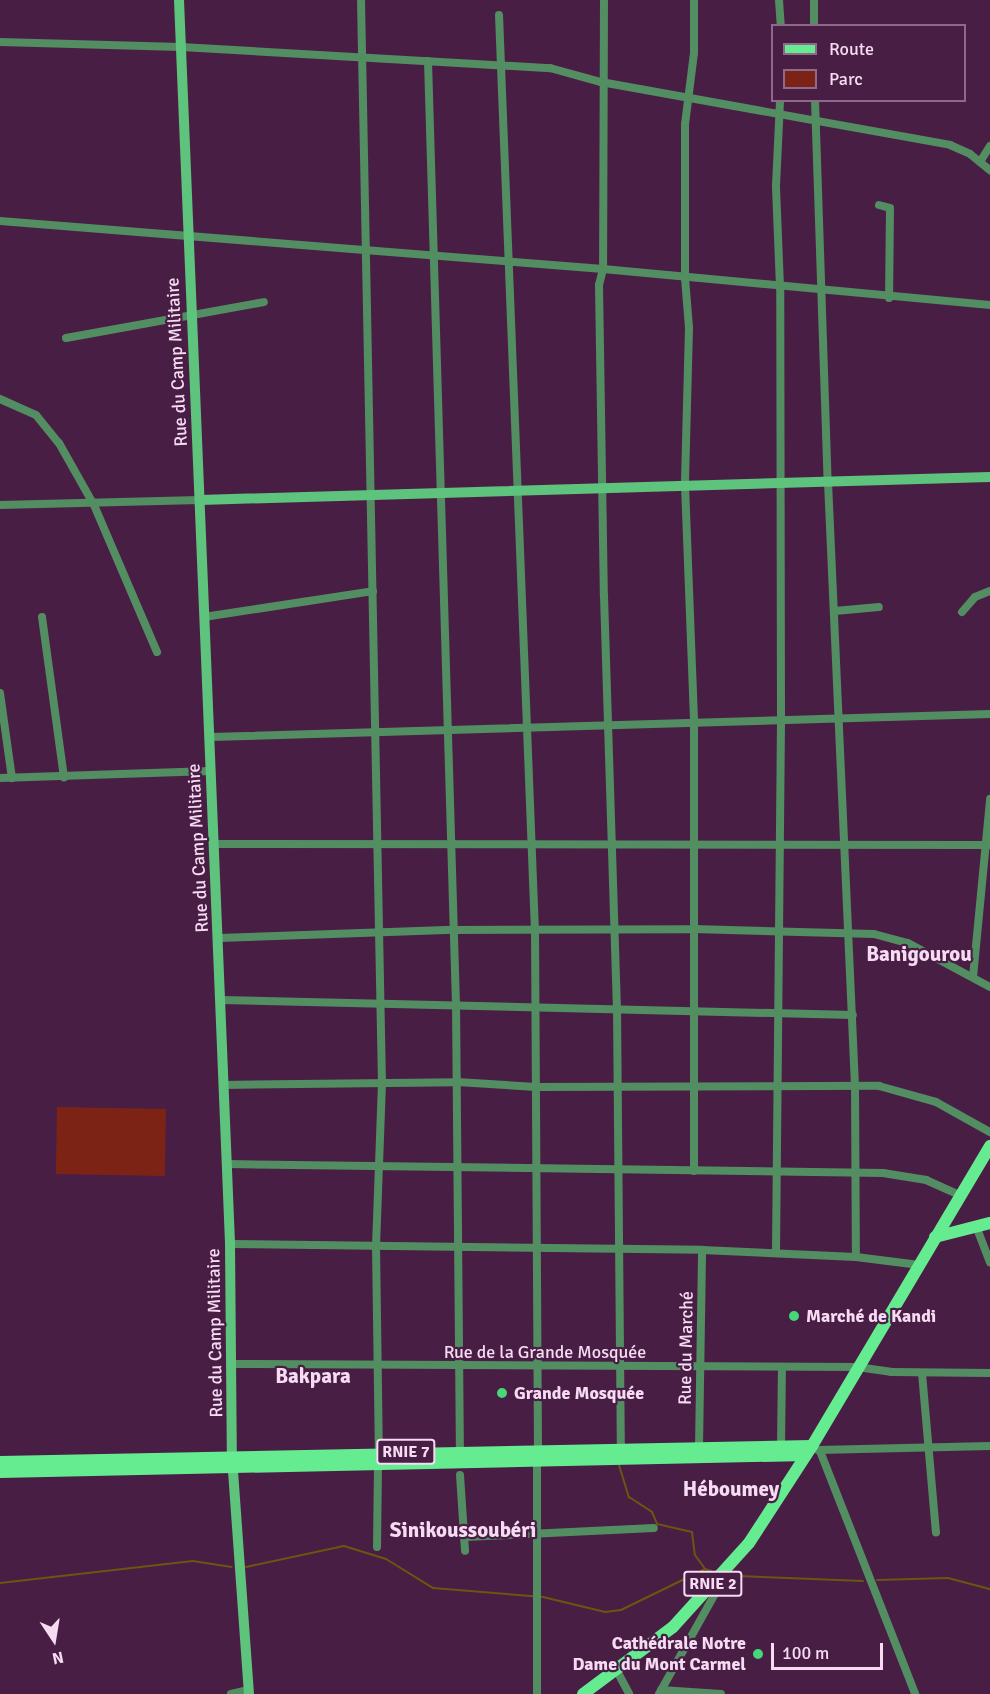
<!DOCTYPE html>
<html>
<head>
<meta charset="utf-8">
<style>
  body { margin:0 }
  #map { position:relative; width:990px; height:1694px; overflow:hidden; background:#491e45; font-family:Signika,sans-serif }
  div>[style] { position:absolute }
  .green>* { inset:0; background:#7d2316; transform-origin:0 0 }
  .stream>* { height:2px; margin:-1px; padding:0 1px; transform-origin:1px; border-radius:1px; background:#6b5610 }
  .street>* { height:8px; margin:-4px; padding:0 4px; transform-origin:4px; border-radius:4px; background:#528e62 }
  .secondary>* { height:10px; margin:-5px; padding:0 5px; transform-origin:5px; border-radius:5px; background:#5ec37c }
  .primary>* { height:12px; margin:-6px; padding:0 6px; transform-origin:6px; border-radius:6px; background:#65ec90 }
  .dots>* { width:16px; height:16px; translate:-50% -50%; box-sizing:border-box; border:3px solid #491e45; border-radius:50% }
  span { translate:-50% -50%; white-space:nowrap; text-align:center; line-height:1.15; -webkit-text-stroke:4.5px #491e45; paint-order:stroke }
  .shield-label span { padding:2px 4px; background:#491e45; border:2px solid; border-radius:4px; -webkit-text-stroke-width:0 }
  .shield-label { font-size:16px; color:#f6dbf2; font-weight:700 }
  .street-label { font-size:18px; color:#f6dbf2 }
  .poi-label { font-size:18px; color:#f6dbf2; font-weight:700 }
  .left { translate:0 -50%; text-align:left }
  .right { translate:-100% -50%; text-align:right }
  .quarter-label { font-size:21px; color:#f6dbf2; font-weight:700 }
  .legend { position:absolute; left:771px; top:24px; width:195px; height:78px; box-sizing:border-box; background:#491e45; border:2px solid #8e6a8a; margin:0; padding:8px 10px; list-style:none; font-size:18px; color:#f6dbf2 }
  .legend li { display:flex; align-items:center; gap:12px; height:30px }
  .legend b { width:30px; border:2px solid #8e6a8a }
  .north { position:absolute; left:24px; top:1610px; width:60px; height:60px; -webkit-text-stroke:4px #491e45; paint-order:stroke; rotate:168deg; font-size:16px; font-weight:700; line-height:24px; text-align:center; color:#f6dbf2 }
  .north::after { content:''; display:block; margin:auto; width:21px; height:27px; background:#f6dbf2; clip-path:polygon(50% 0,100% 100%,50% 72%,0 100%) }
  .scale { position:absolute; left:771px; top:1643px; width:112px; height:27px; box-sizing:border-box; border:3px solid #f6dbf2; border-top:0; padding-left:8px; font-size:18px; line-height:21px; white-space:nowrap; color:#f6dbf2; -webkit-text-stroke:4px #491e45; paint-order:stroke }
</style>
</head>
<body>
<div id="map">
  <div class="green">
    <div style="left:57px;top:1107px;width:109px;height:67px;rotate:1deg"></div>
  </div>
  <div class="stream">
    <div style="left:619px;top:1465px;width:34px;rotate:73deg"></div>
    <div style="left:629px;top:1497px;width:27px;rotate:33deg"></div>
    <div style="left:652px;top:1512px;width:13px;rotate:67deg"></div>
    <div style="left:657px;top:1524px;width:36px;rotate:13deg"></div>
    <div style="left:692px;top:1532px;width:23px;rotate:83deg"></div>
    <div style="left:695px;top:1555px;width:17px;rotate:54deg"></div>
    <div style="left:246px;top:1567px;width:100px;rotate:-12.1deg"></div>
    <div style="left:344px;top:1546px;width:44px;rotate:17.2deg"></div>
    <div style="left:386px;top:1559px;width:55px;rotate:31.7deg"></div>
    <div style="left:433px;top:1588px;width:110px;rotate:4.7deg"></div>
    <div style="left:543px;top:1597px;width:64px;rotate:13.6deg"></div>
    <div style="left:605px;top:1612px;width:16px;rotate:-7deg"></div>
    <div style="left:621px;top:1610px;width:93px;rotate:-26deg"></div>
    <div style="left:705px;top:1569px;width:6px;rotate:18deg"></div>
    <div style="left:737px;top:1576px;width:126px;rotate:2.3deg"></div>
    <div style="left:877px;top:1580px;width:71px;rotate:-1.6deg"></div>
    <div style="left:948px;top:1578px;width:43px;rotate:14.7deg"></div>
    <div style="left:0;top:1583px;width:194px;rotate:-6.5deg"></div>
    <div style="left:193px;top:1561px;width:39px;rotate:9deg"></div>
  </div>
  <div class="street">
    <div style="left:361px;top:0;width:1083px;rotate:88.89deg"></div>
    <div style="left:382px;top:1083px;width:163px;rotate:92.1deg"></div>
    <div style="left:376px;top:1246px;width:206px;rotate:89.2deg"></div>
    <div style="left:604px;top:0;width:269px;rotate:90.2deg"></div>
    <div style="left:603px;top:269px;width:16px;rotate:104deg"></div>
    <div style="left:599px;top:285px;width:311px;rotate:89.1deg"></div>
    <div style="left:604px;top:596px;width:412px;rotate:88.2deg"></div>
    <div style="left:617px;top:1008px;width:441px;rotate:89.5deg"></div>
    <div style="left:694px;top:0;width:53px;rotate:90deg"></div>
    <div style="left:694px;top:53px;width:72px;rotate:97.2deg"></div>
    <div style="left:685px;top:124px;width:154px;rotate:90deg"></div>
    <div style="left:685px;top:278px;width:50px;rotate:85.4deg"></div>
    <div style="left:689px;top:328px;width:157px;rotate:91.5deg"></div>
    <div style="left:685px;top:485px;width:239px;rotate:87.8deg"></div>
    <div style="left:694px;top:724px;width:447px;rotate:90deg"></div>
    <div style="left:779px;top:0;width:26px;rotate:86deg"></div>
    <div style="left:814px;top:0;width:26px;rotate:90deg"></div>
    <div style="left:499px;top:15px;width:916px;rotate:87.75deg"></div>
    <div style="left:535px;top:930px;width:520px;rotate:89.67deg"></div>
    <div style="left:0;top:42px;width:181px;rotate:1.6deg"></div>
    <div style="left:181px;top:47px;width:370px;rotate:3.3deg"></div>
    <div style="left:550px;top:68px;width:53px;rotate:15.4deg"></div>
    <div style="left:601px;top:82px;width:355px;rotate:10.2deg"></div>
    <div style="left:950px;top:145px;width:22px;rotate:24deg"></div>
    <div style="left:970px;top:154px;width:26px;rotate:39deg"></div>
    <div style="left:428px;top:61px;width:942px;rotate:88.3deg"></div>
    <div style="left:456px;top:1003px;width:448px;rotate:89.5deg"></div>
    <div style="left:815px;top:100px;width:382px;rotate:88.1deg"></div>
    <div style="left:828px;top:482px;width:605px;rotate:87.44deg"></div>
    <div style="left:855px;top:1086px;width:171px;rotate:89.7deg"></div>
    <div style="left:980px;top:162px;width:19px;rotate:-58deg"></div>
    <div style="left:879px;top:205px;width:11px;rotate:15deg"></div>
    <div style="left:890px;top:208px;width:90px;rotate:90.6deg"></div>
    <div style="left:0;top:221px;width:605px;rotate:4.55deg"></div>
    <div style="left:603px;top:269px;width:389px;rotate:5.3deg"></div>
    <div style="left:66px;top:338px;width:201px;rotate:-10.3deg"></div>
    <div style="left:0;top:399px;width:39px;rotate:24deg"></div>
    <div style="left:36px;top:415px;width:36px;rotate:51deg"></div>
    <div style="left:59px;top:443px;width:71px;rotate:60.6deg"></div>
    <div style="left:94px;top:505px;width:160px;rotate:66.8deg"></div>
    <div style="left:0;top:505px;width:200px;rotate:-1.4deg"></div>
    <div style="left:835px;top:611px;width:44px;rotate:-5.2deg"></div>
    <div style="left:962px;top:612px;width:20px;rotate:-49deg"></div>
    <div style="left:975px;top:597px;width:16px;rotate:-22deg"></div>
    <div style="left:42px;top:617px;width:162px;rotate:82.2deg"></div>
    <div style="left:204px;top:617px;width:171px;rotate:-8.7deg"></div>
    <div style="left:0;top:693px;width:86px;rotate:82deg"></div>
    <div style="left:210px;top:737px;width:780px;rotate:-1.69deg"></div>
    <div style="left:0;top:778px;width:211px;rotate:-1.9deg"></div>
    <div style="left:214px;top:844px;width:776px;rotate:0.07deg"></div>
    <div style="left:219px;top:938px;width:234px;rotate:-2deg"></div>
    <div style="left:453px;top:930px;width:240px;rotate:-0.2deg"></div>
    <div style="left:693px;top:929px;width:181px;rotate:1.6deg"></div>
    <div style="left:874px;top:934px;width:35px;rotate:15deg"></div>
    <div style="left:908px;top:943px;width:93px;rotate:28.2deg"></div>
    <div style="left:973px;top:977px;width:179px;rotate:-84.5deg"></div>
    <div style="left:221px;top:1000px;width:632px;rotate:1.36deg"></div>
    <div style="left:223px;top:1085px;width:234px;rotate:-0.7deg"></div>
    <div style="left:457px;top:1082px;width:79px;rotate:3.6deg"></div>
    <div style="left:536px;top:1087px;width:343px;rotate:-0.2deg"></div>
    <div style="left:879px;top:1086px;width:59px;rotate:15.7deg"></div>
    <div style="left:936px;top:1102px;width:62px;rotate:29.1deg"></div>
    <div style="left:226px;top:1164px;width:657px;rotate:0.78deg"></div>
    <div style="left:883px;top:1173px;width:44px;rotate:9.2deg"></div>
    <div style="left:926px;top:1180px;width:37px;rotate:24deg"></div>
    <div style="left:976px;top:1226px;width:39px;rotate:69deg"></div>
    <div style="left:230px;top:1244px;width:472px;rotate:0.7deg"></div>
    <div style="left:702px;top:1250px;width:154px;rotate:2.6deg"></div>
    <div style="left:856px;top:1257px;width:64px;rotate:7.2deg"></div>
    <div style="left:776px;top:1252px;width:532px;rotate:-89.46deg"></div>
    <div style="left:781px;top:720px;width:433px;rotate:-90.1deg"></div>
    <div style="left:780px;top:287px;width:101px;rotate:-92.3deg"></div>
    <div style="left:776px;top:186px;width:86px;rotate:-87.3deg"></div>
    <div style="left:232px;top:1364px;width:625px;rotate:0.28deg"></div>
    <div style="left:857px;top:1367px;width:34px;rotate:8deg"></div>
    <div style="left:891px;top:1372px;width:99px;rotate:0.6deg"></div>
    <div style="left:922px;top:1373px;width:160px;rotate:85deg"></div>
    <div style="left:781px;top:1446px;width:79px;rotate:-89.3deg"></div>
    <div style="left:699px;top:1447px;width:197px;rotate:-89.1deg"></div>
    <div style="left:818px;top:1450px;width:172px;rotate:-1.3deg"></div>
    <div style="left:820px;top:1451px;width:261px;rotate:68.6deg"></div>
    <div style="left:460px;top:1475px;width:76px;rotate:86.2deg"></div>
    <div style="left:465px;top:1537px;width:189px;rotate:-2.7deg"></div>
    <div style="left:377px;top:1547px;width:81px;rotate:-89.3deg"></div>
    <div style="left:617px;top:1671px;width:26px;rotate:62deg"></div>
    <div style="left:661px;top:1690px;width:60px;rotate:3.8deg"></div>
    <div style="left:231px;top:1694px;width:18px;rotate:-13deg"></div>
    <div style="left:537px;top:1694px;width:232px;rotate:-90deg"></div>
    <div style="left:659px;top:1694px;width:137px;rotate:-60.8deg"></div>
  </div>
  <div class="secondary">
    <div style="left:179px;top:0;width:1245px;rotate:87.65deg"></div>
    <div style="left:230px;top:1244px;width:213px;rotate:89.5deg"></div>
    <div style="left:232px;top:1457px;width:238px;rotate:85.9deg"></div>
    <div style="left:200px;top:500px;width:790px;rotate:-1.67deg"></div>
  </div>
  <div class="primary">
    <div style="left:935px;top:1237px;width:57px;rotate:-14.3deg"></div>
    <div style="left:0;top:1462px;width:812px;rotate:-1.13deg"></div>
    <div style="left:0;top:1472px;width:806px;rotate:-1.21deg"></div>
    <div style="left:583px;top:1694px;width:112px;rotate:-36.7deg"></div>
    <div style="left:673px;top:1627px;width:113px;rotate:-47.9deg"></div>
    <div style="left:749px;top:1543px;width:116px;rotate:-57deg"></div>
    <div style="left:812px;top:1446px;width:349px;rotate:-59.3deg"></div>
  </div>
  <div class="dots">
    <div style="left:794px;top:1316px;background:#46d779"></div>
    <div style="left:502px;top:1393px;background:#46d779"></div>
    <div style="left:758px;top:1654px;background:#46d779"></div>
  </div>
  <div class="shield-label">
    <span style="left:406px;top:1452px">RNIE 7</span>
    <span style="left:713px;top:1584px">RNIE 2</span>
  </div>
  <div class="street-label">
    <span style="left:177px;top:362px;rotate:-93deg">Rue du Camp Militaire</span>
    <span style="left:198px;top:848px;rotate:-93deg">Rue du Camp Militaire</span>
    <span style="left:215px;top:1333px;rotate:-91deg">Rue du Camp Militaire</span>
    <span style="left:686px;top:1348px;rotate:-89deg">Rue du Marché</span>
    <span style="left:545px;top:1352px">Rue de la Grande Mosquée</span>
  </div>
  <div class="poi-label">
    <span class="left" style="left:806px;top:1316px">Marché de Kandi</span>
    <span class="left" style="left:514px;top:1393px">Grande Mosquée</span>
    <span class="right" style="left:746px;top:1654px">Cathédrale Notre<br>Dame du Mont Carmel</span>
  </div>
  <div class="quarter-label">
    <span style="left:919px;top:954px">Banigourou</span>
    <span style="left:313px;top:1376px">Bakpara</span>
    <span style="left:731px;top:1489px">Héboumey</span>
    <span style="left:463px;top:1530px">Sinikoussoubéri</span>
  </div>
  <ul class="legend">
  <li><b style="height:8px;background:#65ec90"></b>Route</li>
  <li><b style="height:16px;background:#7d2316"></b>Parc</li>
  </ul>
  <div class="north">N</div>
  <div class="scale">100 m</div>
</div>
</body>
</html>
